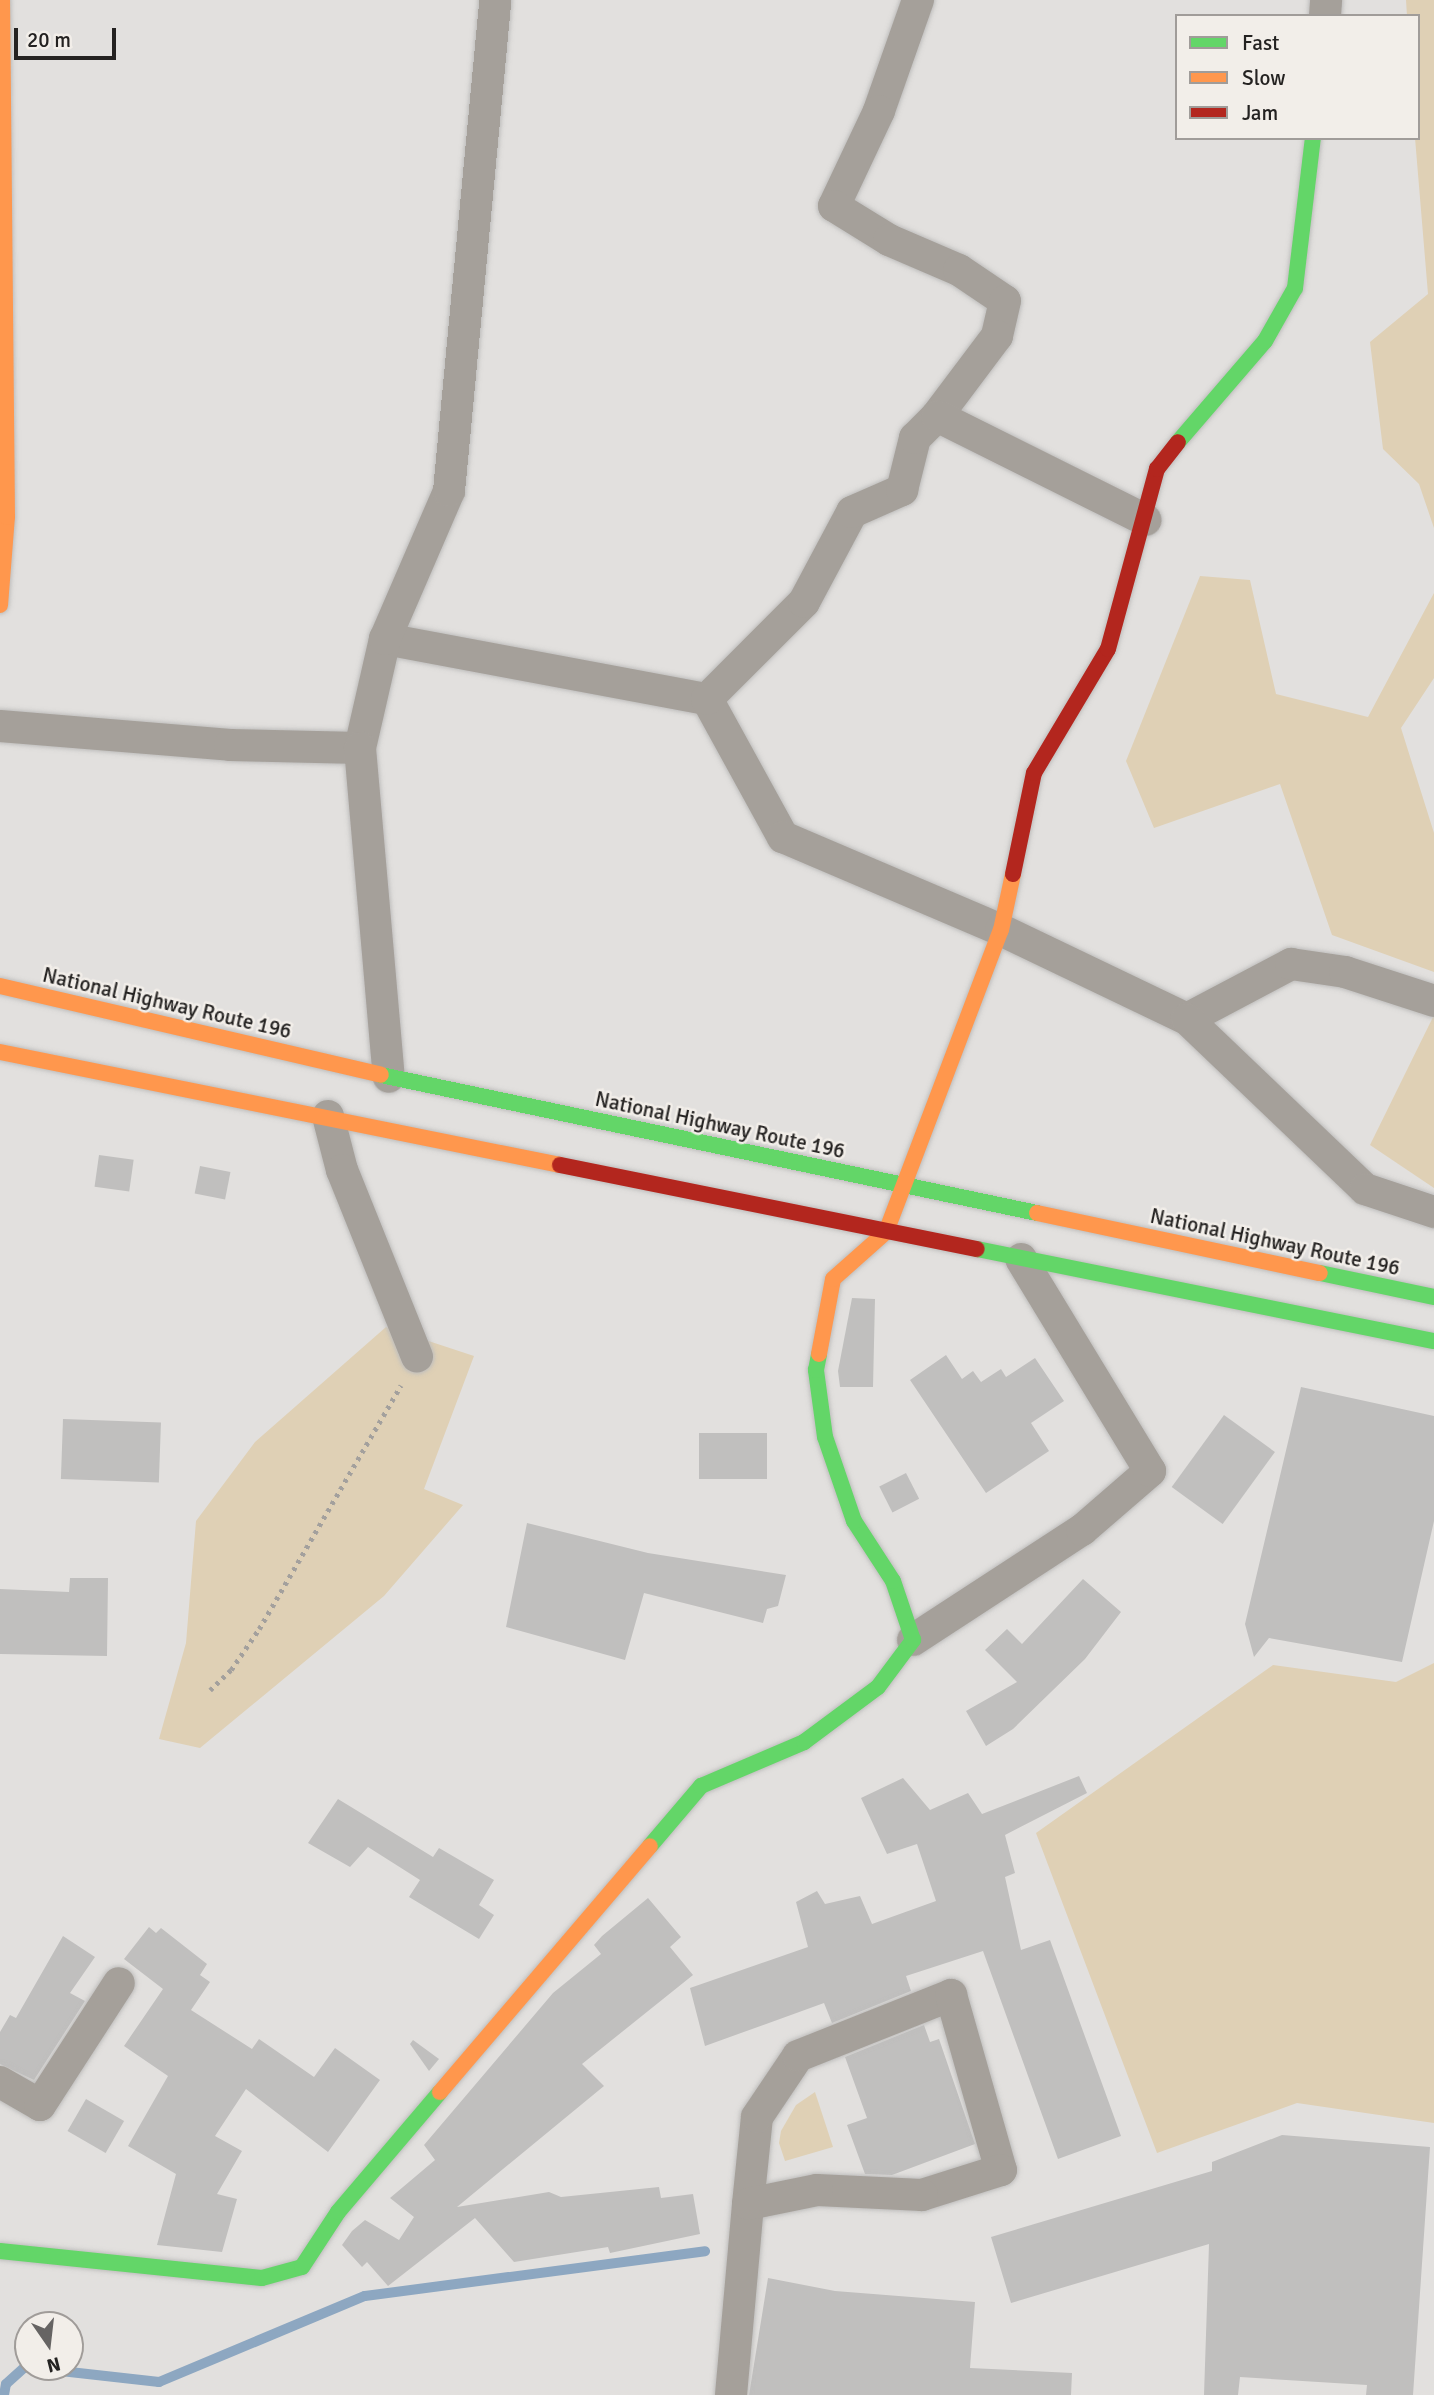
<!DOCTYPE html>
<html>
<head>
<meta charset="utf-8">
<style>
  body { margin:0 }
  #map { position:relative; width:1434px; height:2395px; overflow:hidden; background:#e2e0de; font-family:Signika,sans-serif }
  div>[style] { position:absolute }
  .green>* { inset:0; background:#dfd0b5 }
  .stream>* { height:10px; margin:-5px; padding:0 5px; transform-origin:5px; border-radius:5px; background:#8da7c1 }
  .building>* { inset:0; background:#c0bfbe; transform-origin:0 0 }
  .path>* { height:4.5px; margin-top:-2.25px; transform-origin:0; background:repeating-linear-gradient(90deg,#a3a09d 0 3.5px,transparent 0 8.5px) }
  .roads { filter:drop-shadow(0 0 2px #bfbebd) drop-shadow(0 0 2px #bfbebd) }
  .street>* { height:32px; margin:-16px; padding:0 16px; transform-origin:16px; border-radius:16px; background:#a5a09a }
  .fast>* { height:16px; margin:-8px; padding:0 8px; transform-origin:8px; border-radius:8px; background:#63d668 }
  .slow>* { height:16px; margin:-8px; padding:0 8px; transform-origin:8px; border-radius:8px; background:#ff974d }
  .jam>* { height:16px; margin:-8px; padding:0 8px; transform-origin:8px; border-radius:8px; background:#b3261e }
  span { translate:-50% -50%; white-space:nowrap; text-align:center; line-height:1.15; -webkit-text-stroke:5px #f2eee9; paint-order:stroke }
  .street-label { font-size:21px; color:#242221 }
  .legend { position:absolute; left:1175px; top:14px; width:245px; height:126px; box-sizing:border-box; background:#f2eee9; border:2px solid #a09c99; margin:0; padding:9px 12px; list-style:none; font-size:21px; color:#242221 }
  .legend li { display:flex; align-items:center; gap:14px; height:35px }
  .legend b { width:35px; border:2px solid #a09c99 }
  .north { position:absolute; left:14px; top:2311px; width:70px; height:70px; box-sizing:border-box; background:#f2eee9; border:2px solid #a09c99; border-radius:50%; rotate:166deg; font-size:19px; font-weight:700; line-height:28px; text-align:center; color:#242221 }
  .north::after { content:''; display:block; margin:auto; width:24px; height:32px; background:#666463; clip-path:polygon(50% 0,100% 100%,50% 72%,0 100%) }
  .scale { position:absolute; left:14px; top:28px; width:102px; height:32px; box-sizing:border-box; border:4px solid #242221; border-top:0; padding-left:9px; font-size:21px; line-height:24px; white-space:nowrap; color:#242221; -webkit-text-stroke:5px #f2eee9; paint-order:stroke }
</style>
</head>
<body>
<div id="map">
  <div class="green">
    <div style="clip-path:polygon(1406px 0,1434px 0,1434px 528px,1419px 484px,1383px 449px,1370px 342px,1428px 294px,1415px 138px,1418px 16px,1407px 16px)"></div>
    <div style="clip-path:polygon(1200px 576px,1250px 580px,1276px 694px,1368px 717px,1434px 593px,1434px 678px,1401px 728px,1434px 833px,1434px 972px,1332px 935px,1280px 784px,1154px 828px,1126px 761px)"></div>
    <div style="clip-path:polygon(1434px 1015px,1434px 1188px,1370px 1145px)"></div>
    <div style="clip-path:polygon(386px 1327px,474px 1356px,424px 1489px,463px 1505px,384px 1596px,200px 1748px,159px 1739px,186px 1643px,196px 1521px,255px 1442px)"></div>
    <div style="clip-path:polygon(1434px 1663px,1434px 2123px,1297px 2103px,1157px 2153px,1036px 1833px,1273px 1665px,1396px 1682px)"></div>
    <div style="clip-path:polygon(815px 2092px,833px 2147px,785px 2161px,779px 2143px,781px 2131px,796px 2105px)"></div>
  </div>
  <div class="stream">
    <div style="left:4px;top:2395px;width:11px;rotate:-80deg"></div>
    <div style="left:6px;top:2384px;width:25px;rotate:-42deg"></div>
    <div style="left:25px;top:2367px;width:135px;rotate:6.4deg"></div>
    <div style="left:159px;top:2382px;width:223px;rotate:-22.7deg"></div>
    <div style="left:365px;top:2296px;width:343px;rotate:-7.5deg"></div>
  </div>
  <div class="building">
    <div style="left:99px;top:1155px;width:35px;height:32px;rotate:8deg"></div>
    <div style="left:200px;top:1166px;width:31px;height:28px;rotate:11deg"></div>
    <div style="clip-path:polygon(852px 1298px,875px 1299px,873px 1387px,840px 1387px,838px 1371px)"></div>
    <div style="clip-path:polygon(946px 1355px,962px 1379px,973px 1371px,981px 1382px,1001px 1369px,1006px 1377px,1035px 1358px,1064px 1401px,1031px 1423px,1049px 1451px,986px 1493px,910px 1380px)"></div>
    <div style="clip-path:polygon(1301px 1387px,1434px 1416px,1434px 1521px,1402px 1662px,1269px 1638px,1254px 1657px,1245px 1624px)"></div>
    <div style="left:1224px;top:1415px;width:63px;height:89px;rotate:36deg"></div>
    <div style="left:63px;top:1419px;width:98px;height:60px;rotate:2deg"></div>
    <div style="left:699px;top:1433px;width:68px;height:46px"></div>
    <div style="left:906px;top:1473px;width:29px;height:30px;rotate:63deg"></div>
    <div style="clip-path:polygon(527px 1523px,648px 1553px,786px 1575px,778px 1606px,767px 1609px,763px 1623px,644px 1593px,625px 1660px,506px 1627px)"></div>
    <div style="clip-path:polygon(70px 1578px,108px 1578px,107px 1656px,0 1654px,0 1589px,69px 1592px)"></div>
    <div style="clip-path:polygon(1083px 1579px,1121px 1612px,1085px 1659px,1013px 1729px,986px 1746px,966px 1711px,1017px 1682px,985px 1650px,1007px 1629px,1022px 1644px)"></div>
    <div style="clip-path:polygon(1079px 1776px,1087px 1793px,1005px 1835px,1015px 1873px,1005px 1877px,1021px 1950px,1050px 1940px,1121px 2136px,1058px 2159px,983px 1951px,906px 1976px,911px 1991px,832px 2023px,824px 2003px,705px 2046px,690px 1988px,808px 1947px,796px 1902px,817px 1891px,825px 1904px,860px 1896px,872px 1924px,936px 1901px,917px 1844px,887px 1854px,861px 1798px,903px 1778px,930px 1810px,968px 1793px,982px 1814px)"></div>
    <div style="clip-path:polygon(338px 1799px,433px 1857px,439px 1848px,494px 1880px,479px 1905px,494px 1915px,479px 1939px,409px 1897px,420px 1880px,368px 1847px,350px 1867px,308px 1843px)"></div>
    <div style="clip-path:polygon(648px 1898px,681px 1937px,670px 1947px,693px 1975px,582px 2064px,604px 2086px,457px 2207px,549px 2192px,561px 2197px,659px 2187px,661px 2198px,693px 2194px,700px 2234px,610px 2253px,608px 2247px,514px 2262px,475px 2218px,388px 2286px,367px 2262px,362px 2267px,342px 2245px,352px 2231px,365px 2220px,399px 2240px,414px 2217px,390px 2198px,435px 2160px,424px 2145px,553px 1993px,601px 1954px,594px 1945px,602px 1936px)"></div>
    <div style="clip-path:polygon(149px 1927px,156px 1933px,161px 1928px,207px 1964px,200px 1975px,210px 1982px,191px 2010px,252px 2049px,259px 2039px,314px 2077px,335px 2048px,380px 2080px,328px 2152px,246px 2089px,215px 2136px,242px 2151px,217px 2194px,237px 2199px,222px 2252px,157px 2245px,176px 2174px,128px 2146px,168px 2076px,124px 2046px,163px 1989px,124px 1959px)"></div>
    <div style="clip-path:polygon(63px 1936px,95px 1957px,70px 1993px,85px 2001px,34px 2080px,0 2064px,0 2032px,10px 2015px,16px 2018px)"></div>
    <div style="clip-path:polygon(924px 2025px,930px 2042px,939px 2039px,975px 2144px,892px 2175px,865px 2174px,847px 2125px,867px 2118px,845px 2057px)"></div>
    <div style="clip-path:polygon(413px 2040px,439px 2059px,429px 2071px,410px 2044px)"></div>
    <div style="left:86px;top:2099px;width:44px;height:37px;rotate:30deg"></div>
    <div style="clip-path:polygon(1282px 2135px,1430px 2147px,1413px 2395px,1366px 2395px,1367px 2385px,1240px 2377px,1238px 2395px,1204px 2395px,1209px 2244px,1011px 2303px,991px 2237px,1212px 2171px,1212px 2162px)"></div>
    <div style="clip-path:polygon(768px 2278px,835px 2291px,975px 2302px,970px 2368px,1072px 2373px,1071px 2395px,749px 2395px)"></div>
  </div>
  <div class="path">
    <div style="left:210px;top:1690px;width:29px;rotate:-44deg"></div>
    <div style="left:231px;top:1670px;width:50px;rotate:-55.7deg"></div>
    <div style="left:259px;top:1629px;width:282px;rotate:-59.8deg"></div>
  </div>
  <div class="roads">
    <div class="street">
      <div style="left:918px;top:0;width:118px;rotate:109.4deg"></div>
      <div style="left:879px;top:111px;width:105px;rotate:115.3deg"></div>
      <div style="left:834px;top:206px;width:65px;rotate:31.7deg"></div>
      <div style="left:889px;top:240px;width:76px;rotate:23.2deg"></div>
      <div style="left:959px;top:270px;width:55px;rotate:34deg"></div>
      <div style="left:1005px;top:301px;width:36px;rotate:103deg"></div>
      <div style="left:997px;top:336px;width:100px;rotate:126.9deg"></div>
      <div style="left:1325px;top:16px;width:16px;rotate:-86deg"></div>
      <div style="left:385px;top:639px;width:328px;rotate:10.6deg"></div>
      <div style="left:707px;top:699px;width:158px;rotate:61.2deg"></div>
      <div style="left:783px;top:837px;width:237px;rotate:23.1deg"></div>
      <div style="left:1001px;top:930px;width:206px;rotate:25.6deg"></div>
      <div style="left:1187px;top:1019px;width:118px;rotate:-27.9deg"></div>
      <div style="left:1291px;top:964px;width:55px;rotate:8.4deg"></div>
      <div style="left:1345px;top:972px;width:94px;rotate:18deg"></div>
      <div style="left:707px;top:699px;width:137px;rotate:-45deg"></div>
      <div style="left:804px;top:602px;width:102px;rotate:-61.9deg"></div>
      <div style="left:852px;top:512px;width:55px;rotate:-23.7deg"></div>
      <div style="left:902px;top:490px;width:54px;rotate:-76deg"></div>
      <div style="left:915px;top:438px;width:31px;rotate:-45deg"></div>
      <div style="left:937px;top:416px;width:233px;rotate:26.5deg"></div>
      <div style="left:0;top:726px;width:231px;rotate:4.7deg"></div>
      <div style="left:230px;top:745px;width:130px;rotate:1.3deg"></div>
      <div style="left:360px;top:748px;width:112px;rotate:-77.1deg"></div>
      <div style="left:385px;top:639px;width:161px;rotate:-66.6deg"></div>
      <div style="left:449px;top:491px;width:493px;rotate:-84.6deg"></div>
      <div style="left:360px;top:748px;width:330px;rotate:85deg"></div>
      <div style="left:1187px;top:1019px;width:246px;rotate:43.7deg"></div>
      <div style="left:1365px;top:1189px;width:73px;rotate:18.4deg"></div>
      <div style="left:328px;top:1116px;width:56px;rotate:75.5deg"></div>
      <div style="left:342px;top:1170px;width:201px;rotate:68.1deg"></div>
      <div style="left:913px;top:1640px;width:202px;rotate:-33.1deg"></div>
      <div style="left:1082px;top:1530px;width:90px;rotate:-40.9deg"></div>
      <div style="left:1150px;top:1471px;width:248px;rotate:-121.3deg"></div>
      <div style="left:0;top:2082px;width:46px;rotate:29.9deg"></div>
      <div style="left:40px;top:2105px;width:145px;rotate:-57.1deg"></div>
      <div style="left:731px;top:2395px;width:192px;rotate:-84.9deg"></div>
      <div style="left:748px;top:2204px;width:87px;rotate:-84.1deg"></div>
      <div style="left:757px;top:2117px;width:73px;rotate:-56.1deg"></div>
      <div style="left:798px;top:2056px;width:165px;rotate:-21.7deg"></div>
      <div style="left:951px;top:1995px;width:182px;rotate:74.1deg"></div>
      <div style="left:1001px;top:2170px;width:83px;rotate:162.4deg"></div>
      <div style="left:922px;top:2195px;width:105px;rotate:-177.3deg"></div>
      <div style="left:817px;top:2190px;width:70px;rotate:168.5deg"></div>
    </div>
    <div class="fast">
      <div style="left:1178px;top:442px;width:133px;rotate:-49.3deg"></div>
      <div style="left:1265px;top:341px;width:61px;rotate:-60.5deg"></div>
      <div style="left:1295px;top:288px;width:151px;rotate:-83.2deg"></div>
      <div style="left:381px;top:1075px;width:670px;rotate:11.88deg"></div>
      <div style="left:977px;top:1249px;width:466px;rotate:11.4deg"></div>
      <div style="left:1320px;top:1273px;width:116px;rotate:11.9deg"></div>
      <div style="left:650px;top:1846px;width:79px;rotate:-49.6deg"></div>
      <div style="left:701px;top:1786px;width:112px;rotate:-23.1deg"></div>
      <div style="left:804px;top:1742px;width:92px;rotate:-36.6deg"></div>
      <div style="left:878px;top:1687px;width:59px;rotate:-53.3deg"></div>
      <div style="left:913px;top:1640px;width:62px;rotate:-108.7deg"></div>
      <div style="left:893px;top:1581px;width:72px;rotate:-123deg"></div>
      <div style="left:854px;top:1521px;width:89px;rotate:-109deg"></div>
      <div style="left:825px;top:1437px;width:68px;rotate:-97.7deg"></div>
      <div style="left:816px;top:1370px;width:16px;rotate:-79deg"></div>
      <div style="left:0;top:2251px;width:263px;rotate:5.9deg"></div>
      <div style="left:262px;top:2278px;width:41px;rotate:-15.4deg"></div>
      <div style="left:302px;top:2267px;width:66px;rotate:-56.8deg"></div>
      <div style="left:338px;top:2212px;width:157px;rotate:-49.6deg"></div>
    </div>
    <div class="slow">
      <div style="left:0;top:605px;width:88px;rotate:-85.5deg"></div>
      <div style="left:7px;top:517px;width:517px;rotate:-90.55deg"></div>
      <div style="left:0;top:986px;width:391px;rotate:13.1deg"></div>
      <div style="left:0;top:1052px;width:571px;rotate:11.41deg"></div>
      <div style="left:1037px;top:1213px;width:289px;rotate:12deg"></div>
      <div style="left:819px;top:1354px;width:76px;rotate:-79.4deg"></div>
      <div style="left:833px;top:1279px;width:71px;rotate:-41.6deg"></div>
      <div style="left:886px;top:1232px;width:323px;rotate:-69.2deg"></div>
      <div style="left:1001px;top:930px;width:57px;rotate:-77.9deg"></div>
      <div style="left:440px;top:2092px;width:323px;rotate:-49.5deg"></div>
    </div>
    <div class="jam">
      <div style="left:1013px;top:874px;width:103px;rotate:-78.3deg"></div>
      <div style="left:1034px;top:773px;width:144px;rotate:-59.2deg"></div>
      <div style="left:1108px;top:649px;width:187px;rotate:-74.8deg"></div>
      <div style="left:1157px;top:469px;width:34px;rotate:-52deg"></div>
      <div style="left:560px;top:1165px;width:425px;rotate:11.4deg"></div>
    </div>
  </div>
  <div class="street-label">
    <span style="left:167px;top:1003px;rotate:13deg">National Highway Route 196</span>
    <span style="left:720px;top:1125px;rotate:12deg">National Highway Route 196</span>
    <span style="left:1275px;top:1242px;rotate:12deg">National Highway Route 196</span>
  </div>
  <ul class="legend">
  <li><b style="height:9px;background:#63d668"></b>Fast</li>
  <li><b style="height:9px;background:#ff974d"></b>Slow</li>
  <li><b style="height:9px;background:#b3261e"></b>Jam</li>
  </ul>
  <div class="north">N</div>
  <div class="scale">20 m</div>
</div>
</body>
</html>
